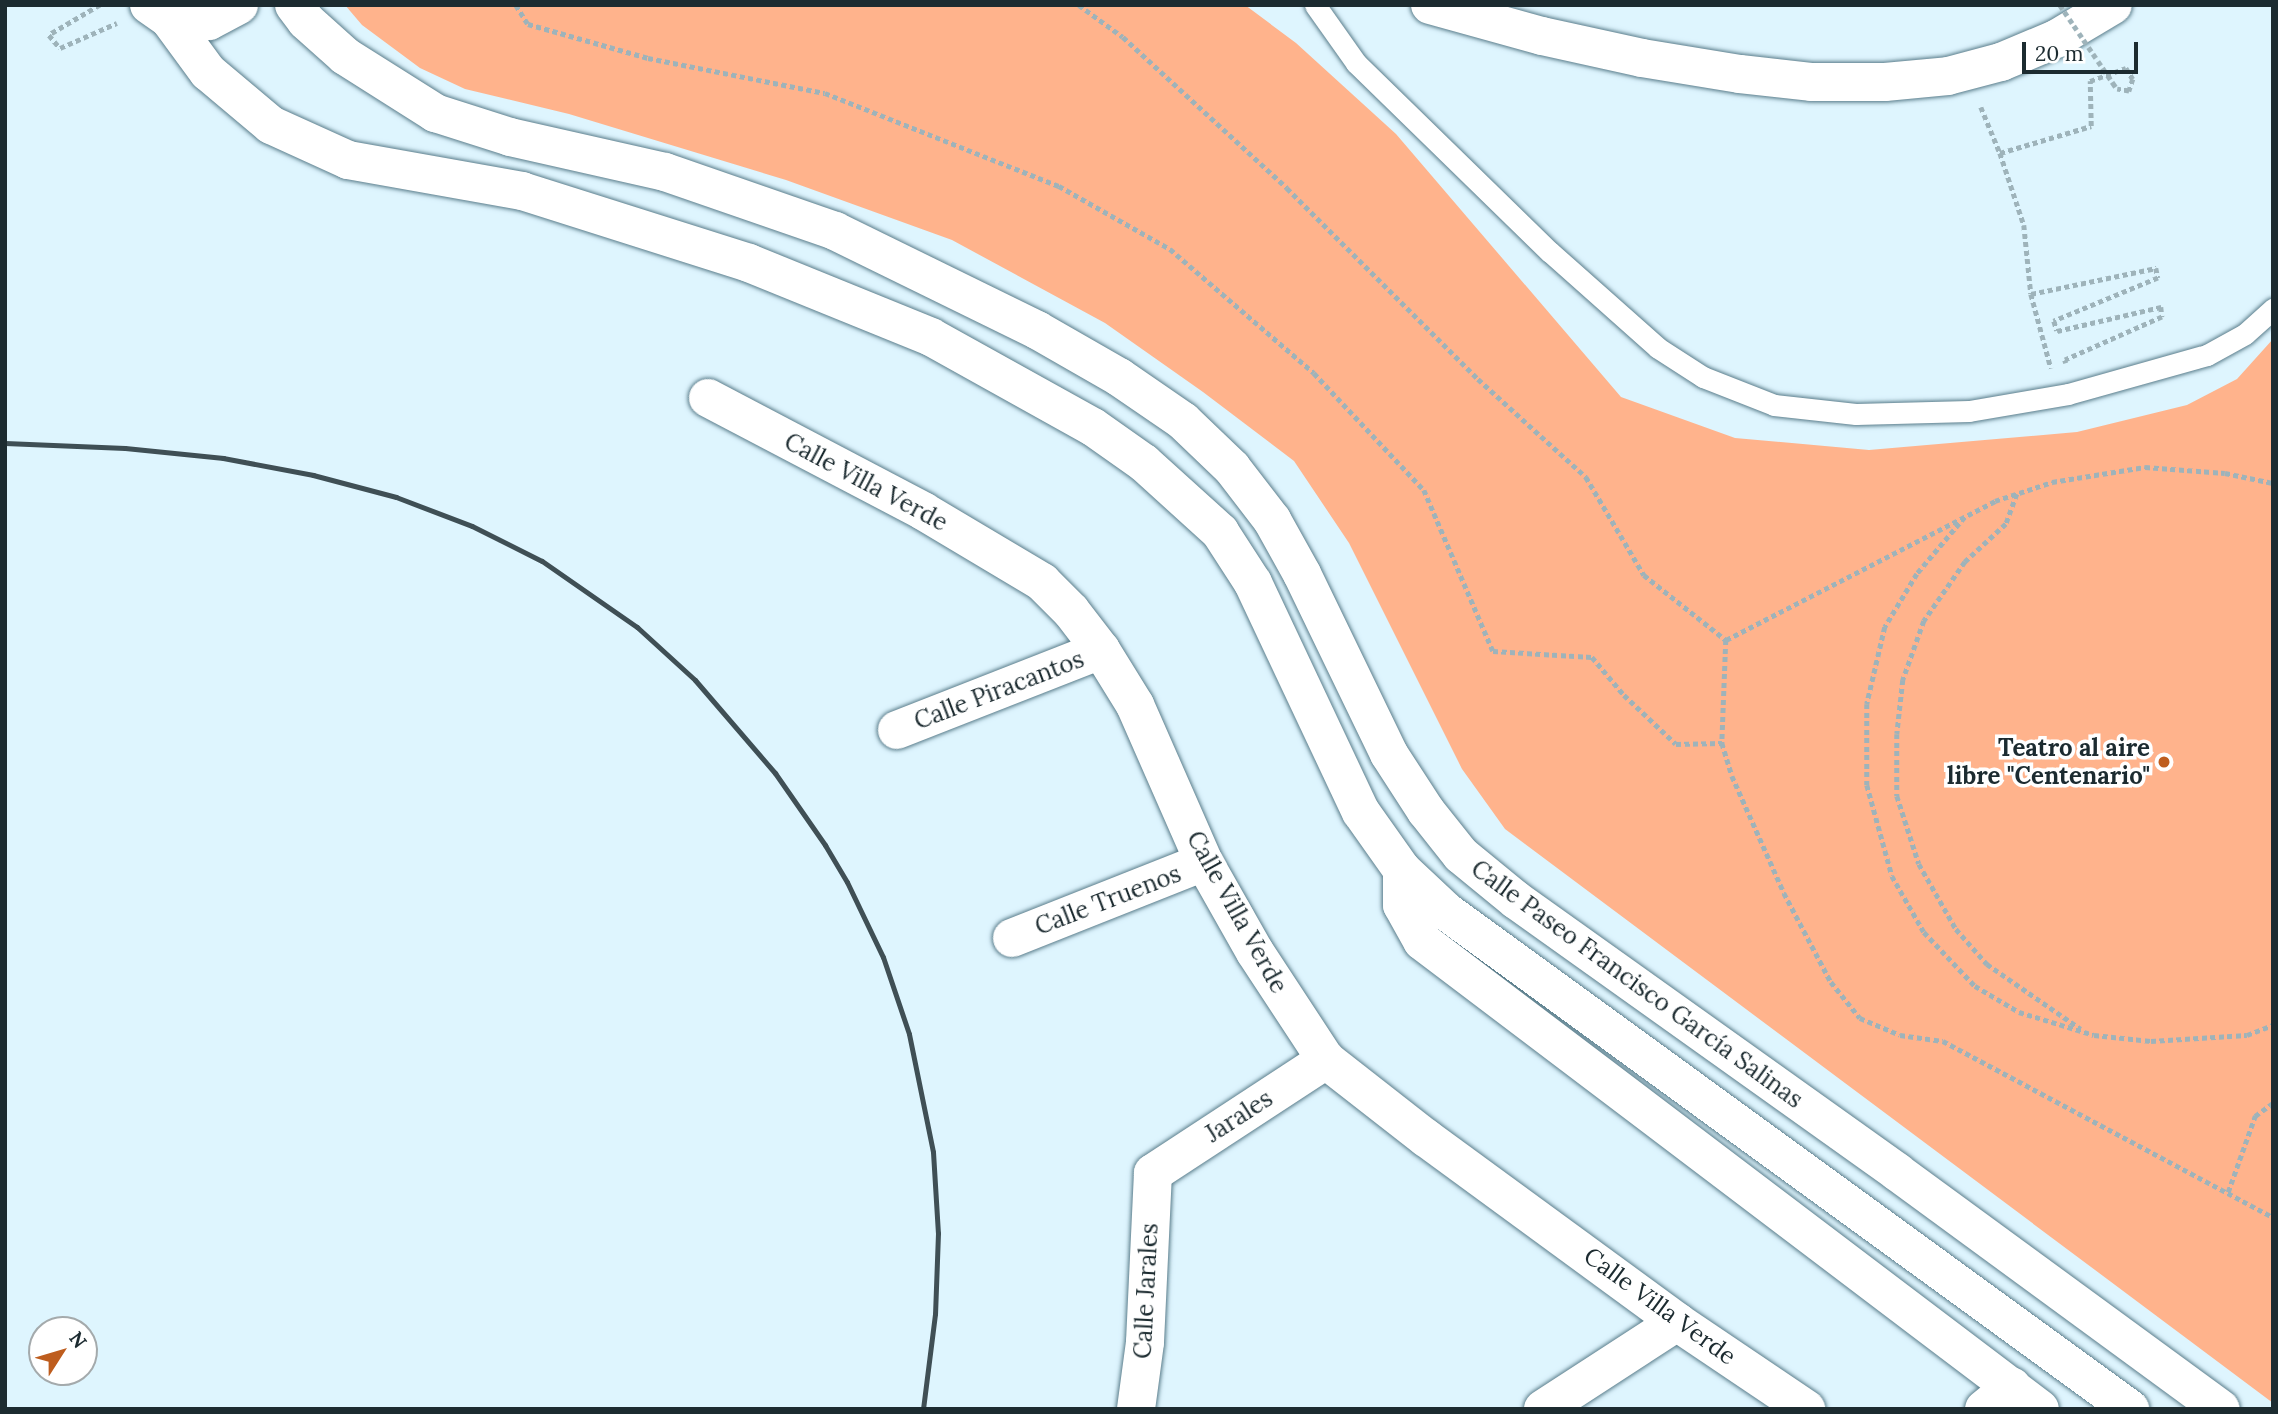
<!DOCTYPE html>
<html>
<head>
<meta charset="utf-8">
<style>
  body { margin:0 }
  #map { position:relative; width:2278px; height:1414px; overflow:hidden; background:#def5fe; font-family:Lora,serif }
  div>[style] { position:absolute }
  .green>* { inset:0; background:#ffb38c }
  .path>* { height:4.5px; margin-top:-2.25px; transform-origin:0; background:repeating-linear-gradient(90deg,#9eb3ba 0 5px,transparent 0 8.5px) }
  .roads { filter:drop-shadow(0 0 2px #5a7d8b) drop-shadow(0 0 2px #5a7d8b) }
  .service>* { height:21px; margin:-10.5px; padding:0 10.5px; transform-origin:10.5px; border-radius:10.5px; background:#fff }
  .minor>* { height:38px; margin:-19px; padding:0 19px; transform-origin:19px; border-radius:19px; background:#fff }
  .secondary>* { height:38px; margin:-19px; padding:0 19px; transform-origin:19px; border-radius:19px; background:#fff }
  .rail>* { height:5px; margin:-2.5px; padding:0 2.5px; transform-origin:2.5px; border-radius:2.5px; background:#3f4f55 }
  .path-bridge>* { height:4.5px; margin-top:-2.25px; transform-origin:0; background:repeating-linear-gradient(90deg,#9eb3ba 0 5px,transparent 0 8.5px) }
  .dots>* { width:19px; height:19px; translate:-50% -50%; box-sizing:border-box; border:4px solid #fff; border-radius:50% }
  span { translate:-50% -50%; white-space:nowrap; text-align:center; line-height:1.15; -webkit-text-stroke:7px #fff; paint-order:stroke }
  .street-label { font-size:24px; color:#1c2b30 }
  .poi-label { font-size:24px; color:#1c2b30; font-weight:700 }
  .right { translate:-100% -50%; text-align:right }
  .frame { position:absolute; inset:0; border:7px solid #1c2b30; pointer-events:none }
  .north { position:absolute; left:28px; top:1316px; width:70px; height:70px; box-sizing:border-box; background:#fff; border:2px solid #a4aaac; border-radius:50%; rotate:53deg; font-size:19px; font-weight:700; line-height:28px; text-align:center; color:#1c2b30 }
  .north::after { content:''; display:block; margin:auto; width:24px; height:32px; background:#be5d1e; clip-path:polygon(50% 0,100% 100%,50% 72%,0 100%) }
  .scale { position:absolute; left:2022px; top:42px; width:116px; height:32px; box-sizing:border-box; border:4px solid #1c2b30; border-top:0; padding-left:9px; font-size:21px; line-height:24px; white-space:nowrap; color:#1c2b30; -webkit-text-stroke:5px #fff; paint-order:stroke }
</style>
</head>
<body>
<div id="map">
  <div class="green">
    <div style="clip-path:polygon(345px 5px,1245px 5px,1296px 43px,1396px 134px,1621px 397px,1735px 438px,1869px 450px,2077px 432px,2187px 405px,2237px 379px,2273px 339px,2273px 1403px,1505px 829px,1462px 769px,1349px 543px,1294px 461px,1203px 392px,1105px 323px,952px 240px,786px 180px,569px 114px,465px 89px,420px 68px,362px 25px)"></div>
  </div>
  <div class="path">
    <div style="left:100px;top:5px;width:59px;rotate:149.5deg"></div>
    <div style="left:49px;top:35px;width:17px;rotate:50deg"></div>
    <div style="left:60px;top:48px;width:62px;rotate:-23.7deg"></div>
    <div style="left:516px;top:5px;width:22px;rotate:58deg"></div>
    <div style="left:528px;top:24px;width:125px;rotate:15.8deg"></div>
    <div style="left:648px;top:58px;width:180px;rotate:11.2deg"></div>
    <div style="left:825px;top:93px;width:252px;rotate:21.7deg"></div>
    <div style="left:1059px;top:186px;width:128px;rotate:29.6deg"></div>
    <div style="left:1170px;top:249px;width:190px;rotate:40.7deg"></div>
    <div style="left:1314px;top:373px;width:161px;rotate:46.8deg"></div>
    <div style="left:1424px;top:490px;width:175px;rotate:66.8deg"></div>
    <div style="left:1493px;top:651px;width:99px;rotate:3.5deg"></div>
    <div style="left:1592px;top:657px;width:50px;rotate:49.9deg"></div>
    <div style="left:1624px;top:695px;width:71px;rotate:43.3deg"></div>
    <div style="left:1676px;top:744px;width:46px;rotate:-1.2deg"></div>
    <div style="left:1079px;top:5px;width:54px;rotate:36deg"></div>
    <div style="left:1123px;top:37px;width:223px;rotate:42.6deg"></div>
    <div style="left:1287px;top:188px;width:270px;rotate:45deg"></div>
    <div style="left:1478px;top:379px;width:146px;rotate:42.2deg"></div>
    <div style="left:1586px;top:477px;width:114px;rotate:59.4deg"></div>
    <div style="left:1644px;top:575px;width:105px;rotate:38.4deg"></div>
    <div style="left:1726px;top:640px;width:103px;rotate:92.2deg"></div>
    <div style="left:1722px;top:743px;width:34px;rotate:73deg"></div>
    <div style="left:1732px;top:776px;width:128px;rotate:66deg"></div>
    <div style="left:1784px;top:893px;width:101px;rotate:62.2deg"></div>
    <div style="left:1831px;top:982px;width:46px;rotate:51.1deg"></div>
    <div style="left:1860px;top:1018px;width:43px;rotate:23deg"></div>
    <div style="left:1900px;top:1035px;width:43px;rotate:7.9deg"></div>
    <div style="left:1943px;top:1041px;width:374px;rotate:28.1deg"></div>
    <div style="left:1981px;top:107px;width:50px;rotate:67.6deg"></div>
    <div style="left:2000px;top:153px;width:76px;rotate:71.6deg"></div>
    <div style="left:2024px;top:225px;width:69px;rotate:84.2deg"></div>
    <div style="left:2031px;top:294px;width:128px;rotate:-11.7deg"></div>
    <div style="left:2156px;top:268px;width:10px;rotate:79deg"></div>
    <div style="left:2158px;top:278px;width:113px;rotate:157.5deg"></div>
    <div style="left:2054px;top:321px;width:10px;rotate:73deg"></div>
    <div style="left:2057px;top:331px;width:107px;rotate:-13deg"></div>
    <div style="left:2161px;top:307px;width:10px;rotate:84deg"></div>
    <div style="left:2162px;top:317px;width:106px;rotate:156.1deg"></div>
    <div style="left:2065px;top:360px;width:3px;rotate:72deg"></div>
    <div style="left:2000px;top:153px;width:95px;rotate:-16.5deg"></div>
    <div style="left:2091px;top:126px;width:45px;rotate:-91.3deg"></div>
    <div style="left:2090px;top:81px;width:38px;rotate:-20deg"></div>
    <div style="left:2126px;top:68px;width:13px;rotate:58deg"></div>
    <div style="left:2133px;top:79px;width:13px;rotate:108deg"></div>
    <div style="left:2129px;top:91px;width:12px;rotate:-171deg"></div>
    <div style="left:2031px;top:294px;width:77px;rotate:74.9deg"></div>
    <div style="left:2017px;top:494px;width:32px;rotate:110deg"></div>
    <div style="left:2006px;top:524px;width:56px;rotate:137.2deg"></div>
    <div style="left:1965px;top:562px;width:72px;rotate:124.8deg"></div>
    <div style="left:1924px;top:621px;width:63px;rotate:109.6deg"></div>
    <div style="left:1903px;top:680px;width:54px;rotate:96.3deg"></div>
    <div style="left:1897px;top:734px;width:62px;rotate:90deg"></div>
    <div style="left:1897px;top:796px;width:71px;rotate:72.1deg"></div>
    <div style="left:1919px;top:864px;width:75px;rotate:60.4deg"></div>
    <div style="left:1956px;top:929px;width:47px;rotate:48.5deg"></div>
    <div style="left:1987px;top:964px;width:114px;rotate:34.7deg"></div>
    <div style="left:1965px;top:517px;width:75px;rotate:130.1deg"></div>
    <div style="left:1917px;top:574px;width:62px;rotate:121.1deg"></div>
    <div style="left:1885px;top:627px;width:79px;rotate:103.2deg"></div>
    <div style="left:1867px;top:704px;width:81px;rotate:90deg"></div>
    <div style="left:1867px;top:785px;width:94px;rotate:74.6deg"></div>
    <div style="left:1892px;top:876px;width:64px;rotate:60.3deg"></div>
    <div style="left:1924px;top:932px;width:74px;rotate:46.6deg"></div>
    <div style="left:1975px;top:986px;width:51px;rotate:30.6deg"></div>
    <div style="left:2019px;top:1012px;width:78px;rotate:17deg"></div>
    <div style="left:2094px;top:1035px;width:57px;rotate:6deg"></div>
    <div style="left:2151px;top:1041px;width:96px;rotate:-3.6deg"></div>
    <div style="left:2247px;top:1035px;width:28px;rotate:-21deg"></div>
    <div style="left:1726px;top:640px;width:303px;rotate:-27.3deg"></div>
    <div style="left:1995px;top:501px;width:60px;rotate:-18.4deg"></div>
    <div style="left:2052px;top:482px;width:94px;rotate:-9.2deg"></div>
    <div style="left:2145px;top:467px;width:80px;rotate:4.3deg"></div>
    <div style="left:2225px;top:473px;width:49px;rotate:11.8deg"></div>
    <div style="left:2228px;top:1192px;width:81px;rotate:-70.4deg"></div>
    <div style="left:2255px;top:1116px;width:22px;rotate:-36deg"></div>
  </div>
  <div class="roads">
    <div class="service">
      <div style="left:1315px;top:5px;width:71px;rotate:54.7deg"></div>
      <div style="left:1356px;top:63px;width:271px;rotate:44.3deg"></div>
      <div style="left:1550px;top:252px;width:144px;rotate:41.6deg"></div>
      <div style="left:1658px;top:348px;width:54px;rotate:32.8deg"></div>
      <div style="left:1703px;top:377px;width:76px;rotate:21.5deg"></div>
      <div style="left:1774px;top:405px;width:82px;rotate:6.3deg"></div>
      <div style="left:1856px;top:414px;width:113px;rotate:-1.5deg"></div>
      <div style="left:1969px;top:411px;width:100px;rotate:-9.7deg"></div>
      <div style="left:2068px;top:394px;width:144px;rotate:-15.7deg"></div>
      <div style="left:2207px;top:355px;width:43px;rotate:-28.9deg"></div>
      <div style="left:2245px;top:334px;width:38px;rotate:-42deg"></div>
    </div>
    <div class="minor">
      <div style="left:708px;top:398px;width:243px;rotate:27.7deg"></div>
      <div style="left:923px;top:511px;width:139px;rotate:30.8deg"></div>
      <div style="left:1042px;top:582px;width:41px;rotate:45deg"></div>
      <div style="left:1071px;top:611px;width:49px;rotate:52.4deg"></div>
      <div style="left:1101px;top:650px;width:65px;rotate:58.3deg"></div>
      <div style="left:1135px;top:705px;width:171px;rotate:66.3deg"></div>
      <div style="left:1204px;top:862px;width:103px;rotate:60.5deg"></div>
      <div style="left:1255px;top:952px;width:129px;rotate:56.7deg"></div>
      <div style="left:1326px;top:1060px;width:127px;rotate:38deg"></div>
      <div style="left:1426px;top:1138px;width:311px;rotate:36.2deg"></div>
      <div style="left:1677px;top:1322px;width:156px;rotate:34deg"></div>
      <div style="left:897px;top:730px;width:219px;rotate:-21.4deg"></div>
      <div style="left:1402px;top:870px;width:35px;rotate:90deg"></div>
      <div style="left:1402px;top:905px;width:41px;rotate:60.9deg"></div>
      <div style="left:1422px;top:941px;width:775px;rotate:37.14deg"></div>
      <div style="left:1012px;top:938px;width:206px;rotate:-21.6deg"></div>
      <div style="left:1136px;top:1409px;width:68px;rotate:-82.3deg"></div>
      <div style="left:1145px;top:1342px;width:169px;rotate:-87.3deg"></div>
      <div style="left:1153px;top:1173px;width:207px;rotate:-33.2deg"></div>
      <div style="left:1543px;top:1409px;width:160px;rotate:-33deg"></div>
      <div style="left:1984px;top:1409px;width:36px;rotate:-39deg"></div>
    </div>
    <div class="secondary">
      <div style="left:149px;top:5px;width:24px;rotate:35deg"></div>
      <div style="left:169px;top:19px;width:66px;rotate:53.7deg"></div>
      <div style="left:208px;top:72px;width:82px;rotate:40.1deg"></div>
      <div style="left:271px;top:125px;width:85px;rotate:24.4deg"></div>
      <div style="left:348px;top:160px;width:177px;rotate:10.1deg"></div>
      <div style="left:522px;top:191px;width:238px;rotate:17.6deg"></div>
      <div style="left:749px;top:263px;width:196px;rotate:22.1deg"></div>
      <div style="left:931px;top:337px;width:185px;rotate:29.1deg"></div>
      <div style="left:1093px;top:427px;width:62px;rotate:35.2deg"></div>
      <div style="left:1144px;top:463px;width:103px;rotate:42.2deg"></div>
      <div style="left:1220px;top:532px;width:61px;rotate:57.1deg"></div>
      <div style="left:1253px;top:583px;width:253px;rotate:64.8deg"></div>
      <div style="left:1361px;top:812px;width:71px;rotate:54.7deg"></div>
      <div style="left:1402px;top:870px;width:62px;rotate:43deg"></div>
      <div style="left:1447px;top:912px;width:845px;rotate:36.04deg"></div>
      <div style="left:294px;top:5px;width:20px;rotate:53deg"></div>
      <div style="left:306px;top:21px;width:52px;rotate:41.9deg"></div>
      <div style="left:345px;top:56px;width:107px;rotate:32.3deg"></div>
      <div style="left:435px;top:113px;width:79px;rotate:17.7deg"></div>
      <div style="left:510px;top:137px;width:159px;rotate:12.7deg"></div>
      <div style="left:665px;top:172px;width:180px;rotate:19.1deg"></div>
      <div style="left:835px;top:231px;width:225px;rotate:26.1deg"></div>
      <div style="left:1037px;top:330px;width:95px;rotate:29.8deg"></div>
      <div style="left:1119px;top:377px;width:78px;rotate:34.5deg"></div>
      <div style="left:1183px;top:421px;width:68px;rotate:43.8deg"></div>
      <div style="left:1232px;top:468px;width:66px;rotate:52.4deg"></div>
      <div style="left:1272px;top:520px;width:62px;rotate:60.9deg"></div>
      <div style="left:1302px;top:574px;width:200px;rotate:64.2deg"></div>
      <div style="left:1389px;top:754px;width:68px;rotate:57deg"></div>
      <div style="left:1426px;top:811px;width:56px;rotate:51.5deg"></div>
      <div style="left:1461px;top:855px;width:71px;rotate:39.3deg"></div>
      <div style="left:1516px;top:900px;width:468px;rotate:35.5deg"></div>
      <div style="left:1897px;top:1172px;width:401px;rotate:36.2deg"></div>
      <div style="left:1430px;top:5px;width:116px;rotate:15.5deg"></div>
      <div style="left:1542px;top:36px;width:102px;rotate:12.4deg"></div>
      <div style="left:1642px;top:58px;width:99px;rotate:9.3deg"></div>
      <div style="left:1740px;top:74px;width:71px;rotate:6.4deg"></div>
      <div style="left:1811px;top:82px;width:74px"></div>
      <div style="left:1885px;top:82px;width:63px;rotate:-5.4deg"></div>
      <div style="left:1948px;top:76px;width:55px;rotate:-14.8deg"></div>
      <div style="left:2001px;top:62px;width:60px;rotate:-22.7deg"></div>
      <div style="left:2056px;top:39px;width:66px;rotate:-30.8deg"></div>
      <div style="left:169px;top:19px;width:40px;rotate:2.9deg"></div>
      <div style="left:209px;top:21px;width:34px;rotate:-28deg"></div>
    </div>
  </div>
  <div class="rail">
    <div style="left:5px;top:443px;width:120px;rotate:2.4deg"></div>
    <div style="left:125px;top:448px;width:99px;rotate:5.8deg"></div>
    <div style="left:223px;top:458px;width:92px;rotate:10.7deg"></div>
    <div style="left:313px;top:475px;width:86px;rotate:14.8deg"></div>
    <div style="left:396px;top:497px;width:81px;rotate:20.9deg"></div>
    <div style="left:472px;top:526px;width:78px;rotate:26.6deg"></div>
    <div style="left:542px;top:561px;width:116px;rotate:34.8deg"></div>
    <div style="left:637px;top:627px;width:79px;rotate:42.4deg"></div>
    <div style="left:695px;top:680px;width:123px;rotate:49.3deg"></div>
    <div style="left:775px;top:773px;width:88px;rotate:55.2deg"></div>
    <div style="left:825px;top:845px;width:43px;rotate:59.3deg"></div>
    <div style="left:847px;top:882px;width:83px;rotate:64.4deg"></div>
    <div style="left:883px;top:957px;width:81px;rotate:71.3deg"></div>
    <div style="left:909px;top:1034px;width:120px;rotate:78.5deg"></div>
    <div style="left:933px;top:1152px;width:81px;rotate:86.5deg"></div>
    <div style="left:938px;top:1233px;width:81px;rotate:92.1deg"></div>
    <div style="left:935px;top:1314px;width:96px;rotate:97.2deg"></div>
  </div>
  <div class="path-bridge">
    <div style="left:2060px;top:5px;width:102px;rotate:55.8deg"></div>
  </div>
  <div class="dots">
    <div style="left:2164px;top:762px;background:#be5d1e"></div>
  </div>
  <div class="street-label">
    <span style="left:866px;top:482px;rotate:28deg">Calle Villa Verde</span>
    <span style="left:999px;top:690px;rotate:-21deg">Calle Piracantos</span>
    <span style="left:1108px;top:900px;rotate:-21deg">Calle Truenos</span>
    <span style="left:1237px;top:912px;rotate:61deg">Calle Villa Verde</span>
    <span style="left:1637px;top:984px;rotate:36deg">Calle Paseo Francisco García Salinas</span>
    <span style="left:1239px;top:1116px;rotate:-33deg">Jarales</span>
    <span style="left:1146px;top:1291px;rotate:-87deg">Calle Jarales</span>
    <span style="left:1660px;top:1306px;rotate:36deg">Calle Villa Verde</span>
  </div>
  <div class="poi-label">
    <span class="right" style="left:2150px;top:762px">Teatro al aire<br>libre "Centenario"</span>
  </div>
  <div class="frame"></div>
  <div class="north">N</div>
  <div class="scale">20 m</div>
</div>
</body>
</html>
